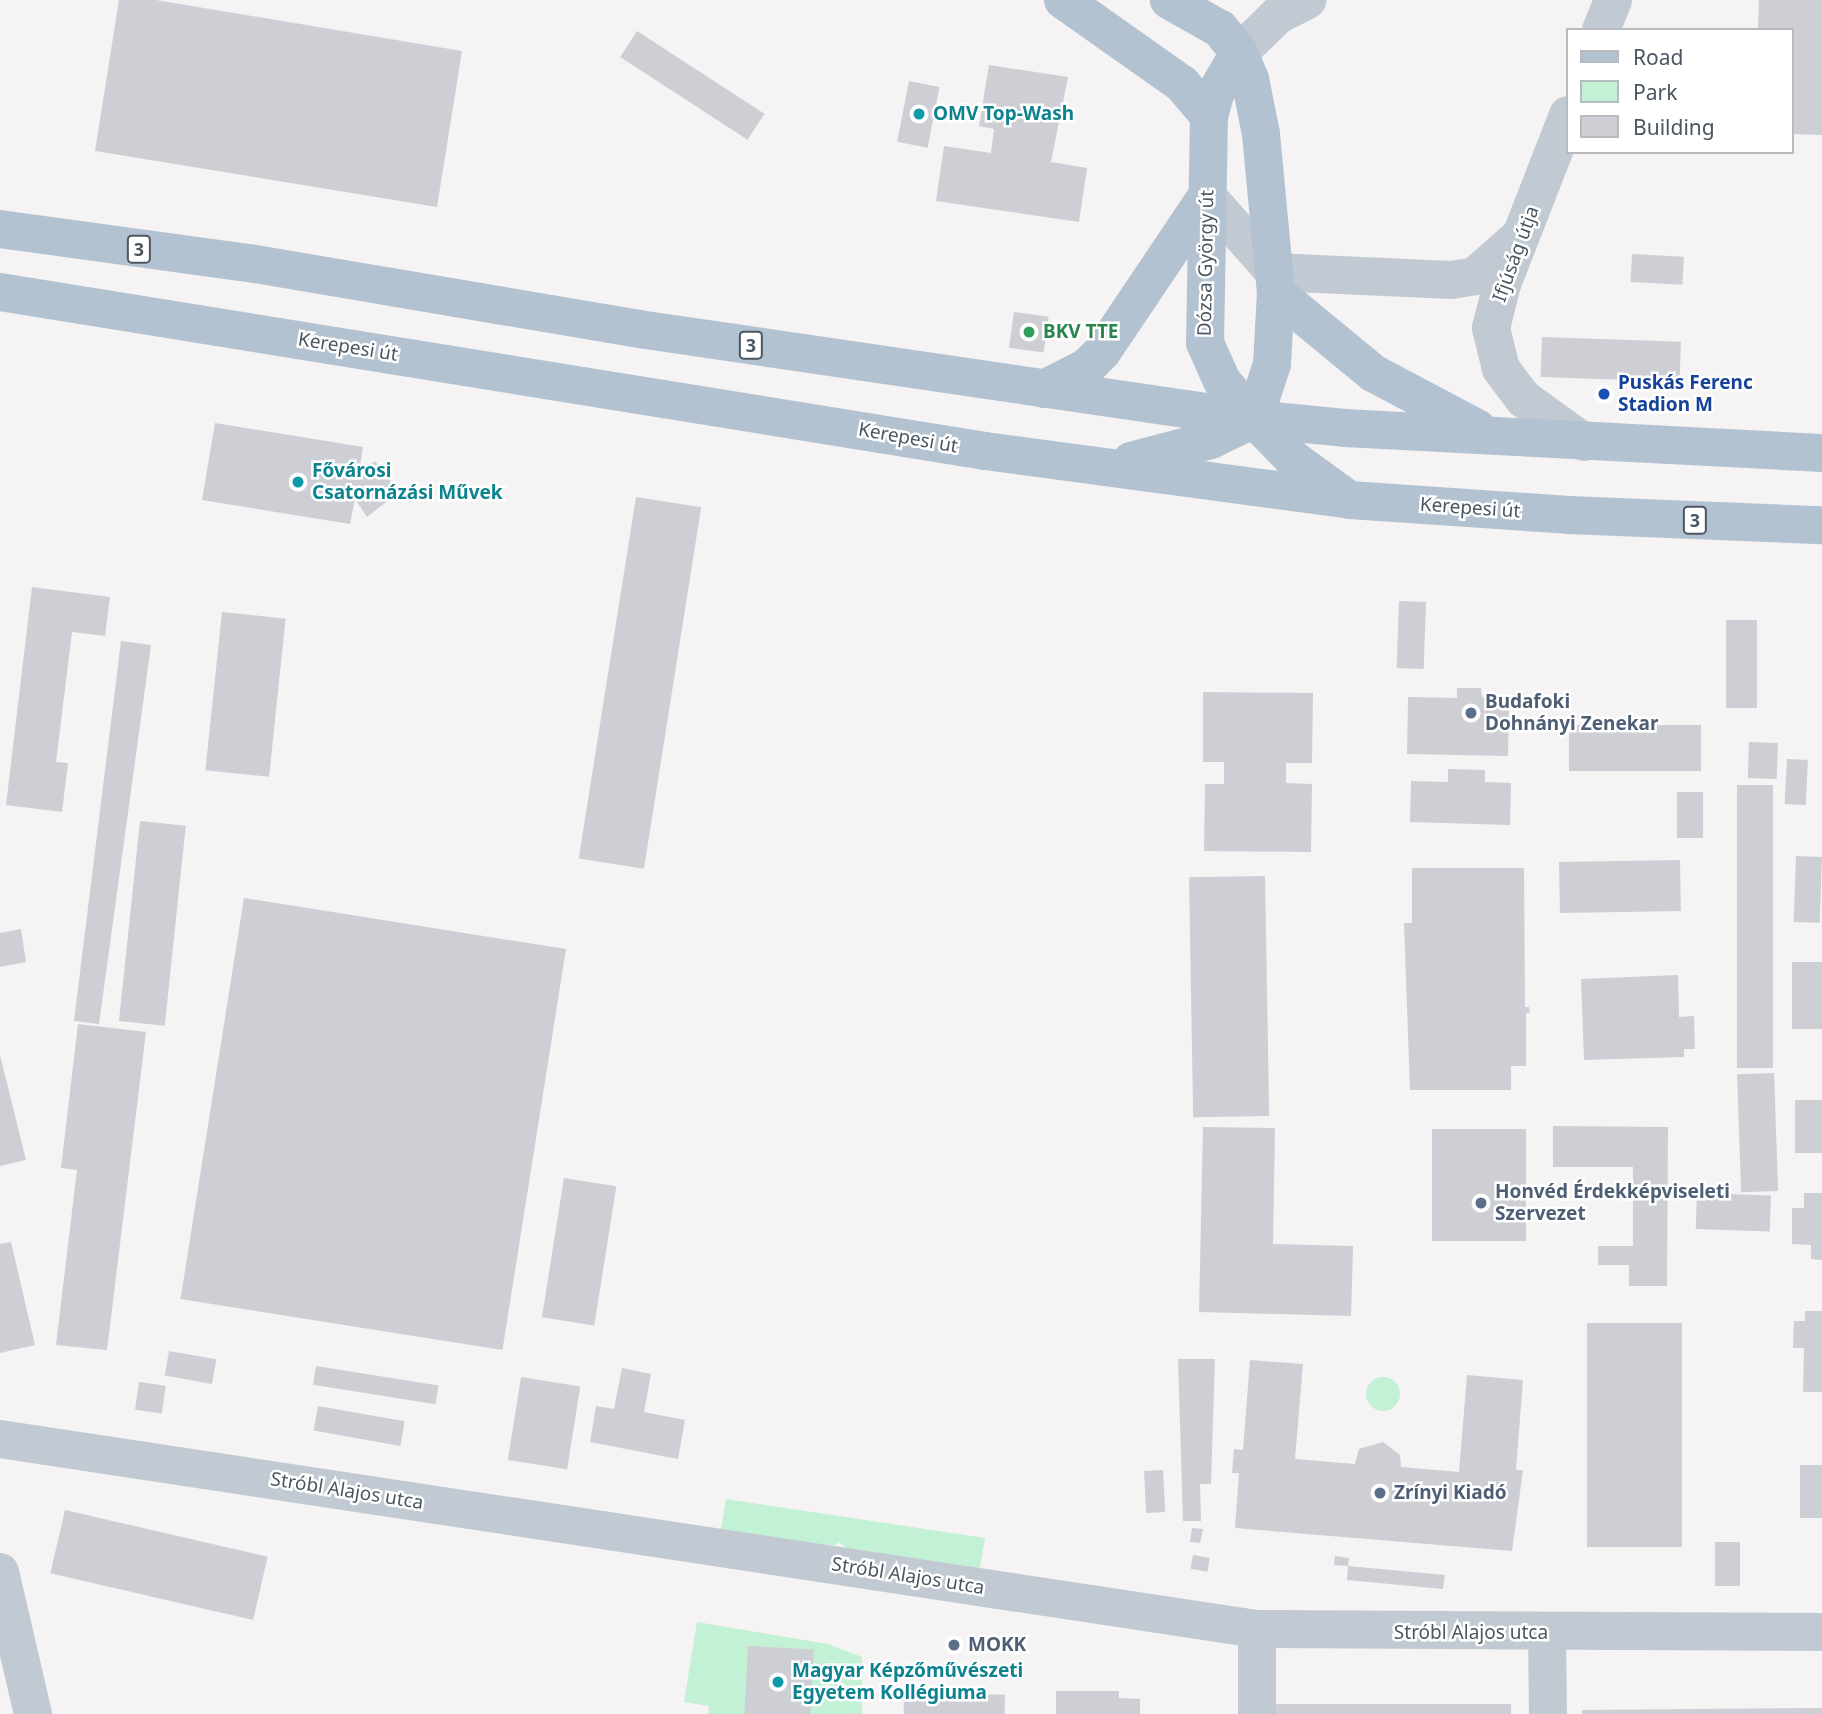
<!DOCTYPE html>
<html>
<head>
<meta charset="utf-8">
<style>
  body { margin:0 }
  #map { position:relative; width:1822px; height:1714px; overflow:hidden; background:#f5f3f3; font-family:"Noto Sans",sans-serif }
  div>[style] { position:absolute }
  .green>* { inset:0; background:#c3f1d5 }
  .round { border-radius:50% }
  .building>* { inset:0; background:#cdcfd5; transform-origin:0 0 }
  .minor>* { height:38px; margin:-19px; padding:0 19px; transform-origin:19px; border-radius:19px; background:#c1cad2 }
  .major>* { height:38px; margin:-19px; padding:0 19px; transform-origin:19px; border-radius:19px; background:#b3c2d1 }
  .dots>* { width:19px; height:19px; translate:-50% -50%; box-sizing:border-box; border:4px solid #fff; border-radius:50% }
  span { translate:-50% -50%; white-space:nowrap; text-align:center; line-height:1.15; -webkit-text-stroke:5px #fff; paint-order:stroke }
  .shield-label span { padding:2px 5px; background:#fff; border:2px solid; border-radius:5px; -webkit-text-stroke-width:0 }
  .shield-label { font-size:18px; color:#4a5661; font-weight:700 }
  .culture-label { font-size:19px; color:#0d838f; font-weight:700 }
  .left { translate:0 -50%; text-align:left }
  .street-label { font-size:19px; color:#4a5661 }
  .leisure-label { font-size:19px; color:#27864d; font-weight:700 }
  .transit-label { font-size:19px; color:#164399; font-weight:700 }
  .service-label { font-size:19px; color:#4e5e75; font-weight:700 }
  .legend { position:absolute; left:1566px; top:28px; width:228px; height:126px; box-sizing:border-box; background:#fff; border:2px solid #b7bbc0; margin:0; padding:9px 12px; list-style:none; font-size:21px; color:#4a5661 }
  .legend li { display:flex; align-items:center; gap:14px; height:35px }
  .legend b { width:35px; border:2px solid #b7bbc0 }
</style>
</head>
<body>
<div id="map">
  <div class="green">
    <div class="round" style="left:1366px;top:1377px;width:34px;height:34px"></div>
    <div style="clip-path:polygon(726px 1499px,985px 1538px,980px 1568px,846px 1548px,839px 1542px,834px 1546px,721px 1529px)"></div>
    <div style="clip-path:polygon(697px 1622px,828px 1644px,862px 1657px,862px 1714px,708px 1714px,709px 1706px,684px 1702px)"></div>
  </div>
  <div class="building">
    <div style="clip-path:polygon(119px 0,156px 0,462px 51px,437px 207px,95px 151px)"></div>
    <div style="clip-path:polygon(1759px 0,1822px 0,1822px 135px,1792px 134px,1792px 30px,1758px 30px)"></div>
    <div style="left:637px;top:31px;width:152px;height:31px;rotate:33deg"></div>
    <div style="clip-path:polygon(989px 65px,1068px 77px,1051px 162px,1087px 168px,1079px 222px,936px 201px,944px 146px,991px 153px,994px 129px,979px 126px)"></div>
    <div style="left:909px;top:81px;width:31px;height:62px;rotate:11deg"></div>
    <div style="left:1632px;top:254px;width:52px;height:28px;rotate:3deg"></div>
    <div style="left:1014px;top:312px;width:35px;height:36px;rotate:8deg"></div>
    <div style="left:1542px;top:337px;width:139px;height:40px;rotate:2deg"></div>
    <div style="clip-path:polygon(215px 423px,363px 447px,359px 472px,375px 461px,399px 492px,367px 517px,355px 499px,350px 524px,202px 500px)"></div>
    <div style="left:636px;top:497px;width:66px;height:366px;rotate:9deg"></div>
    <div style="clip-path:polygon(32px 587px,110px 597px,105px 636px,72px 632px,56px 762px,68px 763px,62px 812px,6px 805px)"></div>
    <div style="left:1399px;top:601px;width:27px;height:67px;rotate:2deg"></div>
    <div style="left:222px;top:612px;width:64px;height:159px;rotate:6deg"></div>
    <div style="left:1726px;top:620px;width:31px;height:88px"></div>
    <div style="clip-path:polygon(121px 641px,151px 645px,99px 1024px,74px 1021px)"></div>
    <div style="clip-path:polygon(1457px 688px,1481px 688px,1482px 697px,1509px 697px,1508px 756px,1407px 754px,1408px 697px,1457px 698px)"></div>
    <div style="clip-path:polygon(1203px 692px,1313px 693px,1312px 763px,1286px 763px,1286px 783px,1312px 784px,1311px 852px,1204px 851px,1205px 784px,1224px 784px,1224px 762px,1203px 762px)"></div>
    <div style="left:1569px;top:725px;width:132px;height:46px"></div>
    <div style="left:1749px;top:742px;width:29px;height:36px;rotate:2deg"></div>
    <div style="left:1787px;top:759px;width:21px;height:45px;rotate:3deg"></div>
    <div style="clip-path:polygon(1448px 769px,1485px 770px,1485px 782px,1511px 783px,1510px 825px,1410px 822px,1411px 781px,1448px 782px)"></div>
    <div style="left:1737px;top:785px;width:36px;height:283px"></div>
    <div style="left:1677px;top:792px;width:26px;height:46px"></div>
    <div style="left:140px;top:821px;width:46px;height:201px;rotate:6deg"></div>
    <div style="left:1796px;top:856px;width:26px;height:66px;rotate:2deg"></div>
    <div style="left:1680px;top:860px;width:51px;height:121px;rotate:89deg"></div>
    <div style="clip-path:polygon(1412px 868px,1524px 868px,1525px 1007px,1529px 1007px,1530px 1013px,1526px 1013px,1526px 1066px,1511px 1066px,1511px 1090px,1410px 1090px,1404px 923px,1412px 923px)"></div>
    <div style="left:1265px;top:876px;width:240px;height:76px;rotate:89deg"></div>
    <div style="left:244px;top:898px;width:326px;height:406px;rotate:9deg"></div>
    <div style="clip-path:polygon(21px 929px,26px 962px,0 967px,0 933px)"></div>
    <div style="left:1792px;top:962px;width:30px;height:67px"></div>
    <div style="clip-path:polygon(1678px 975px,1679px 1017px,1694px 1016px,1695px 1049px,1684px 1049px,1684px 1057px,1584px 1060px,1581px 979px)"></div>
    <div style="clip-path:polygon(78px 1024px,146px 1032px,107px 1350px,56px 1345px,77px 1170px,61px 1168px)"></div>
    <div style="clip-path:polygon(0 1055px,26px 1160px,0 1166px)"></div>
    <div style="left:1774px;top:1073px;width:118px;height:37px;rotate:88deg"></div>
    <div style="left:1795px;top:1100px;width:27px;height:53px"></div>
    <div style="clip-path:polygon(1553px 1126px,1668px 1127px,1667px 1286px,1629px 1286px,1629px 1265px,1598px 1265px,1598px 1246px,1633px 1246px,1633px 1167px,1553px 1167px)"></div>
    <div style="clip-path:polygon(1203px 1127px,1275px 1128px,1273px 1244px,1353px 1246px,1351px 1316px,1199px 1312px)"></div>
    <div style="left:1432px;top:1129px;width:94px;height:112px"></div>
    <div style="left:564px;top:1178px;width:53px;height:141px;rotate:9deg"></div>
    <div style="left:1697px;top:1193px;width:74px;height:36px;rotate:2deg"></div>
    <div style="clip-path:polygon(1804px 1193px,1822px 1193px,1822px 1260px,1811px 1259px,1811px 1245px,1792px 1244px,1792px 1208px,1804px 1208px)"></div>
    <div style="clip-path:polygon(11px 1242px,35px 1345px,0 1353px,0 1244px)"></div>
    <div style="clip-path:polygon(1805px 1311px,1822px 1311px,1822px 1392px,1803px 1392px,1804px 1348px,1793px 1348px,1794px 1321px,1805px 1321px)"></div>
    <div style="left:1587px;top:1323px;width:95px;height:224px"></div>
    <div style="left:169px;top:1351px;width:48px;height:25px;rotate:10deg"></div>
    <div style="clip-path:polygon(1178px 1359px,1215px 1359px,1211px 1484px,1200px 1484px,1201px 1521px,1183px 1521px)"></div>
    <div style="clip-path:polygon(1250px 1360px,1303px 1364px,1295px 1459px,1355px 1464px,1359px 1449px,1383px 1442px,1400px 1455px,1401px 1467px,1459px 1472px,1467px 1375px,1523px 1380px,1516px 1470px,1523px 1470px,1512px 1551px,1235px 1528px,1239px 1473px,1232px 1473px,1234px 1449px,1243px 1450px)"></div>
    <div style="left:316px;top:1366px;width:124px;height:19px;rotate:9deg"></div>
    <div style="clip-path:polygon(622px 1368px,651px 1374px,644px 1412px,685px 1420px,678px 1459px,590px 1442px,596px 1406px,614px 1409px)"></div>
    <div style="left:521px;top:1377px;width:60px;height:84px;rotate:9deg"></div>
    <div style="left:139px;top:1382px;width:27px;height:28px;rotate:8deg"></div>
    <div style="left:318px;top:1406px;width:88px;height:25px;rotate:10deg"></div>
    <div style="left:1822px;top:1465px;width:53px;height:22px;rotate:90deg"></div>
    <div style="left:1163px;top:1470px;width:42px;height:19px;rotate:87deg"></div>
    <div style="left:65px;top:1510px;width:208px;height:65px;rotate:13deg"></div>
    <div style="clip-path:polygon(1192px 1528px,1203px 1529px,1200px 1543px,1190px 1542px)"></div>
    <div style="left:1740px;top:1542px;width:44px;height:25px;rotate:90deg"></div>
    <div style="left:1193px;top:1555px;width:17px;height:14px;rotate:10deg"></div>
    <div style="clip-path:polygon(1335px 1556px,1349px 1558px,1348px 1566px,1445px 1575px,1443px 1589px,1347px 1580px,1348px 1566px,1334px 1565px)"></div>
    <div style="left:748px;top:1646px;width:66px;height:68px;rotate:3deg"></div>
    <div style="clip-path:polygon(1056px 1691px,1119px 1691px,1119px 1698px,1140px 1699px,1140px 1714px,1056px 1714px)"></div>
    <div style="left:904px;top:1693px;width:101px;height:21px;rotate:1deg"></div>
    <div style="left:1511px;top:1704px;width:10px;height:235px;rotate:90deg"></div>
    <div style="clip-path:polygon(1822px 1708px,1822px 1714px,1582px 1714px,1582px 1710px)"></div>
  </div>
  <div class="minor">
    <div style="left:1601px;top:30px;width:32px;rotate:-68deg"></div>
    <div style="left:1239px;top:53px;width:54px;rotate:-44.3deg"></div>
    <div style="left:1278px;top:15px;width:33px;rotate:-27deg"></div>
    <div style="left:1568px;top:115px;width:181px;rotate:111.3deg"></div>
    <div style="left:1502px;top:284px;width:45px;rotate:104deg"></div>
    <div style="left:1491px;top:328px;width:42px;rotate:76.3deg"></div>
    <div style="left:1501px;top:369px;width:38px;rotate:53deg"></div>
    <div style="left:1524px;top:399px;width:74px;rotate:35.6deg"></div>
    <div style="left:1207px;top:196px;width:101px;rotate:48.6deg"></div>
    <div style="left:1274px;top:272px;width:177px;rotate:2.6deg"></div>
    <div style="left:1451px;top:280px;width:24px;rotate:-9deg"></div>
    <div style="left:1475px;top:276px;width:56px;rotate:-41.4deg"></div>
    <div style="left:0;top:1439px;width:1271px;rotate:8.6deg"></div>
    <div style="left:1257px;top:1629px;width:565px;rotate:0.3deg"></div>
    <div style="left:0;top:1572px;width:146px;rotate:76.9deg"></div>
    <div style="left:1547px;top:1634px;width:80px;rotate:89.3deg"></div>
    <div style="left:1257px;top:1714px;width:85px;rotate:-90deg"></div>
  </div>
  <div class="major">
    <div style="left:1063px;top:0;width:146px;rotate:35.2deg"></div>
    <div style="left:1182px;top:84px;width:42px;rotate:49.8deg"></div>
    <div style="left:1239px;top:53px;width:48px;rotate:120.3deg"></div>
    <div style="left:1215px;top:94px;width:23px;rotate:105deg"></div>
    <div style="left:1209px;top:116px;width:227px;rotate:91deg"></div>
    <div style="left:1205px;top:343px;width:42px;rotate:65.9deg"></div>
    <div style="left:1222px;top:381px;width:50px;rotate:49.9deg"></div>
    <div style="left:1254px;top:419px;width:56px;rotate:45.7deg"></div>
    <div style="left:1293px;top:459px;width:63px;rotate:36deg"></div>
    <div style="left:0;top:229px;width:251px;rotate:7.8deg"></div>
    <div style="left:249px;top:263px;width:396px;rotate:9.6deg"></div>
    <div style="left:639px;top:329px;width:622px;rotate:8.33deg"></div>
    <div style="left:1254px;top:419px;width:91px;rotate:5.6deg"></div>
    <div style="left:1345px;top:428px;width:478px;rotate:3deg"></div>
    <div style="left:0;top:292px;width:998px;rotate:9.17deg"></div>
    <div style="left:985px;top:451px;width:368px;rotate:7.6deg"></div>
    <div style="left:1350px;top:500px;width:219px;rotate:3.9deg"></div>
    <div style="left:1568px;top:515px;width:254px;rotate:2.3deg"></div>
    <div style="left:1276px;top:293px;width:126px;rotate:39.5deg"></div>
    <div style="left:1373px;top:373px;width:118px;rotate:27.9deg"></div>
    <div style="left:1044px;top:389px;width:48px;rotate:-27.1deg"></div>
    <div style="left:1087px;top:367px;width:21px;rotate:-45deg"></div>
    <div style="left:1102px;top:352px;width:188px;rotate:-56.1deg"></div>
    <div style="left:1131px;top:461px;width:83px;rotate:-14.7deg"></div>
    <div style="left:1211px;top:440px;width:48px;rotate:-26deg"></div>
    <div style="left:1254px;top:419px;width:58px;rotate:-71.9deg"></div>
    <div style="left:1272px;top:364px;width:71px;rotate:-86.8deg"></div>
    <div style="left:1276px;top:293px;width:160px;rotate:-95.4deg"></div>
    <div style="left:1261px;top:134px;width:56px;rotate:-101.3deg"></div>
    <div style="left:1250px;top:79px;width:28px;rotate:-113deg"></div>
    <div style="left:1239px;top:53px;width:31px;rotate:-128deg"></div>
    <div style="left:1220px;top:29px;width:59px;rotate:-150.4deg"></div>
  </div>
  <div class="dots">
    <div style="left:919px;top:114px;background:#0f9aa8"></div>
    <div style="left:1029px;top:332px;background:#2e9e5b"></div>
    <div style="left:1604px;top:394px;background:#1a4fb4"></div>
    <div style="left:298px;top:482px;background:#0f9aa8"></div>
    <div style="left:1471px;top:713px;background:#5c6f8a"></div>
    <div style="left:1481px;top:1203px;background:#5c6f8a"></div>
    <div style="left:1380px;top:1493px;background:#5c6f8a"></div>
    <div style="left:954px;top:1645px;background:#5c6f8a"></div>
    <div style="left:778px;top:1682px;background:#0f9aa8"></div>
  </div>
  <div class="shield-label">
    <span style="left:139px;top:249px">3</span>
    <span style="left:751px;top:345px">3</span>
    <span style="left:1695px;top:520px">3</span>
  </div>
  <div class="culture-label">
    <span class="left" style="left:933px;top:114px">OMV Top-Wash</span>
    <span class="left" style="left:312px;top:482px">Fővárosi<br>Csatornázási Művek</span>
    <span class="left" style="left:792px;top:1682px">Magyar Képzőművészeti<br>Egyetem Kollégiuma</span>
  </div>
  <div class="street-label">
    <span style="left:1516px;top:254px;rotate:-70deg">Ifjúság útja</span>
    <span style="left:1206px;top:263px;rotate:-89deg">Dózsa György út</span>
    <span style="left:348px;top:347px;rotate:9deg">Kerepesi út</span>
    <span style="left:908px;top:438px;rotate:10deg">Kerepesi út</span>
    <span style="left:1470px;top:508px;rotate:4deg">Kerepesi út</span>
    <span style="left:347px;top:1491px;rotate:9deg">Stróbl Alajos utca</span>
    <span style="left:908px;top:1576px;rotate:9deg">Stróbl Alajos utca</span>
    <span style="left:1471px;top:1633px">Stróbl Alajos utca</span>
  </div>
  <div class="leisure-label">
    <span class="left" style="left:1043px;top:332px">BKV TTE</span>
  </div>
  <div class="transit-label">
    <span class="left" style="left:1618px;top:394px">Puskás Ferenc<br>Stadion M</span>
  </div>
  <div class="service-label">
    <span class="left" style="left:1485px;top:713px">Budafoki<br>Dohnányi Zenekar</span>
    <span class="left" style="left:1495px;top:1203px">Honvéd Érdekképviseleti<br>Szervezet</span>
    <span class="left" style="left:1394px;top:1493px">Zrínyi Kiadó</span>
    <span class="left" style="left:968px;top:1645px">MOKK</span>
  </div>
  <ul class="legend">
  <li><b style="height:9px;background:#b3c2d1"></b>Road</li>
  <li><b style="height:19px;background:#c3f1d5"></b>Park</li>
  <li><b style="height:19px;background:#cdcfd5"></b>Building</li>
  </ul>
</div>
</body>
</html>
